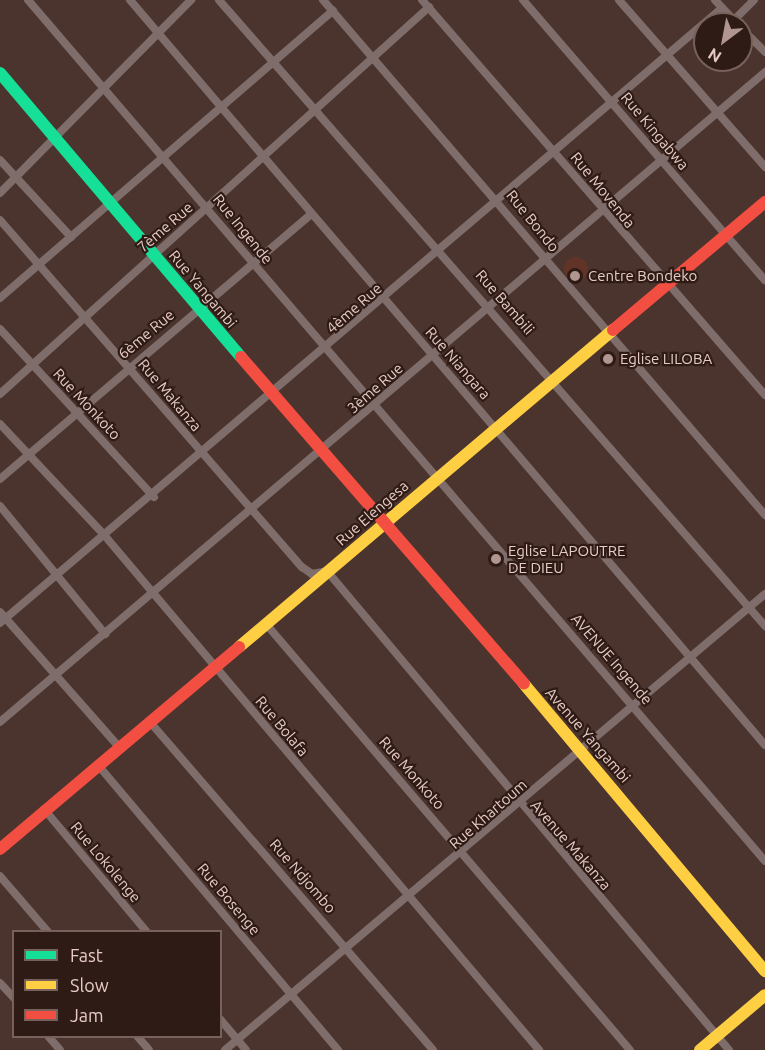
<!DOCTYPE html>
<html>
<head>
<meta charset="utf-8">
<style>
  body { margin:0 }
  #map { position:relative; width:765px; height:1050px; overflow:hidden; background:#4b342e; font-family:Ubuntu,sans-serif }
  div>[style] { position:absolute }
  .built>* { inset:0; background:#623428 }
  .round { border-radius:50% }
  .street>* { height:8px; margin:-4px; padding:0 4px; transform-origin:4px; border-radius:4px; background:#7e6d6a }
  .fast>* { height:12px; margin:-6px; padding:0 6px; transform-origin:6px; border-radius:6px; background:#16e098 }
  .slow>* { height:12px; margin:-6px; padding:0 6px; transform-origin:6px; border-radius:6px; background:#ffcf43 }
  .jam>* { height:12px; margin:-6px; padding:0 6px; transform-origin:6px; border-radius:6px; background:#f24e42 }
  .dots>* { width:16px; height:16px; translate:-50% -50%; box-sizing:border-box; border:3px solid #2f1b16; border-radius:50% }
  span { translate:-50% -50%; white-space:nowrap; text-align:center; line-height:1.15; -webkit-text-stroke:4.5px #2f1b16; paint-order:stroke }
  .street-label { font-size:15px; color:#e6cac3 }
  .poi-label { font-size:15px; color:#e6cac3 }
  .left { translate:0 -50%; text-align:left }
  .legend { position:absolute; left:12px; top:930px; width:210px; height:108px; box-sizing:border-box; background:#2f1b16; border:2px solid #78615b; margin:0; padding:8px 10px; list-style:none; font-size:18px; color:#e6cac3 }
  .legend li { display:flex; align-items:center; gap:12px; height:30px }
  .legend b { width:30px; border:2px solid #78615b }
  .north { position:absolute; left:693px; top:12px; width:60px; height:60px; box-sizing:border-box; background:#2f1b16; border:2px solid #78615b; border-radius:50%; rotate:212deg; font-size:16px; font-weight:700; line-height:24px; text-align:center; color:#e6cac3 }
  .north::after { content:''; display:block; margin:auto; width:21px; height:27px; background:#b0968f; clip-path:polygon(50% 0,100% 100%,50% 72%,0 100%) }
</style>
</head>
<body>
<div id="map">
  <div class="built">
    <div class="round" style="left:564px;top:257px;width:24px;height:24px"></div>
  </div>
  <div class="street">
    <div style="left:28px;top:0;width:1133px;rotate:49.44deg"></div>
    <div style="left:130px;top:0;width:979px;rotate:49.56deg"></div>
    <div style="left:219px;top:0;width:831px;rotate:48.9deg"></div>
    <div style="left:323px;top:0;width:679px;rotate:49.36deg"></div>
    <div style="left:422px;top:0;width:523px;rotate:49.03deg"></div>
    <div style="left:523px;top:0;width:370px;rotate:49.2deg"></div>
    <div style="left:619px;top:0;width:222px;rotate:48.8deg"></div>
    <div style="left:715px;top:0;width:33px;rotate:47deg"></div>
    <div style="left:734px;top:20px;width:28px;rotate:-45deg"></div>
    <div style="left:741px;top:28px;width:34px;rotate:45deg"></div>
    <div style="left:0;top:160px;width:105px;rotate:47.3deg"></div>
    <div style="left:0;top:193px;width:272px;rotate:-45.3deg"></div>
    <div style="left:0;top:220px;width:460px;rotate:49deg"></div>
    <div style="left:302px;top:567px;width:12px;rotate:35deg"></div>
    <div style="left:312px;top:574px;width:15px;rotate:-11deg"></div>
    <div style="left:327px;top:571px;width:625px;rotate:49.99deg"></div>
    <div style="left:0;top:298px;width:440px;rotate:-40.8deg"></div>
    <div style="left:0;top:329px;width:228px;rotate:47.5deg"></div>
    <div style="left:0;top:394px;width:578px;rotate:-42.05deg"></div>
    <div style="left:0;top:424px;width:154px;rotate:46.8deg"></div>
    <div style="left:105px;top:536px;width:673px;rotate:49.82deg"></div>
    <div style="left:0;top:479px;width:409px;rotate:-40.4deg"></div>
    <div style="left:0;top:506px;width:166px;rotate:50.6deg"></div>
    <div style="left:0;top:612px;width:180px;rotate:48.6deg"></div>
    <div style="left:0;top:623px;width:948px;rotate:-40.42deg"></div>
    <div style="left:266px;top:624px;width:560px;rotate:49.49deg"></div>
    <div style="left:0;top:722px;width:1004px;rotate:-40.35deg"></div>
    <div style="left:150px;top:722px;width:433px;rotate:49.2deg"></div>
    <div style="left:98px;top:765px;width:373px;rotate:49.9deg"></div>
    <div style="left:44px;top:809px;width:160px;rotate:50.1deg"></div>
    <div style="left:0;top:876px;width:74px;rotate:49.4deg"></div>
    <div style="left:0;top:983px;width:21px;rotate:47deg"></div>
    <div style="left:220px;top:1019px;width:40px;rotate:50deg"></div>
    <div style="left:48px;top:1036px;width:18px;rotate:49deg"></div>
    <div style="left:137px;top:1036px;width:18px;rotate:49deg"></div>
    <div style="left:225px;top:1050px;width:707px;rotate:-40.18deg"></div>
  </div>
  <div class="fast">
    <div style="left:0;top:73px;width:372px;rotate:49.7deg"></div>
  </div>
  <div class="slow">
    <div style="left:239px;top:647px;width:490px;rotate:-40.3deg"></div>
    <div style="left:524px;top:684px;width:375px;rotate:50deg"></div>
    <div style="left:700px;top:1050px;width:85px;rotate:-40.2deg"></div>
  </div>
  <div class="jam">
    <div style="left:613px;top:330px;width:199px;rotate:-40.1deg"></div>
    <div style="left:241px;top:357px;width:432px;rotate:49.1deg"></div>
    <div style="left:0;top:849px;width:313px;rotate:-40.2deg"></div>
  </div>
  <div class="dots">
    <div style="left:575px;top:276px;background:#b0968f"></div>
    <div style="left:608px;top:359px;background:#b0968f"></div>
    <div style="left:496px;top:559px;background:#b0968f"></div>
  </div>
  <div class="street-label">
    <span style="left:655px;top:131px;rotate:50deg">Rue Kingabwa</span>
    <span style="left:603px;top:190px;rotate:51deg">Rue Movenda</span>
    <span style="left:533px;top:221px;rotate:51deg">Rue Bondo</span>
    <span style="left:165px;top:227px;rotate:-41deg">7ème Rue</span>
    <span style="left:243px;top:229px;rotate:51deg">Rue Ingende</span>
    <span style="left:203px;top:289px;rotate:50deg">Rue Yangambi</span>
    <span style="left:505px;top:302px;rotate:49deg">Rue Bambili</span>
    <span style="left:354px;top:308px;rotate:-41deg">4ème Rue</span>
    <span style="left:146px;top:334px;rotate:-40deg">6ème Rue</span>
    <span style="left:458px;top:363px;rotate:49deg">Rue Niangara</span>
    <span style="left:375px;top:388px;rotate:-41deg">3ème Rue</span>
    <span style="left:170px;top:395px;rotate:50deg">Rue Makanza</span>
    <span style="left:87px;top:404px;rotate:47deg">Rue Monkoto</span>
    <span style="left:372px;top:513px;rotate:-41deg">Rue Elengesa</span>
    <span style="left:612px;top:659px;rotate:49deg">AVENUE Ingende</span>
    <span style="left:282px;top:726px;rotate:50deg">Rue Bolafa</span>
    <span style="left:588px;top:735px;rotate:49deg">Avenue Yangambi</span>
    <span style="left:412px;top:773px;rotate:49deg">Rue Monkoto</span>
    <span style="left:488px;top:814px;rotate:-41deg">Rue Khartoum</span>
    <span style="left:571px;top:845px;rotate:49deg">Avenue Makanza</span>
    <span style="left:106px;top:862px;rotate:50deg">Rue Lokolenge</span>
    <span style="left:303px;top:876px;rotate:49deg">Rue Ndjombo</span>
    <span style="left:229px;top:899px;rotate:50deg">Rue Bosenge</span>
  </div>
  <div class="poi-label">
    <span class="left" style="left:588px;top:276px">Centre Bondeko</span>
    <span class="left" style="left:620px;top:359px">Eglise LILOBA</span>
    <span class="left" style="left:508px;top:559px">Eglise LAPOUTRE<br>DE DIEU</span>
  </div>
  <ul class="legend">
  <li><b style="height:8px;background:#16e098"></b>Fast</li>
  <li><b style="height:8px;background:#ffcf43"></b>Slow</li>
  <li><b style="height:8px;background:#f24e42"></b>Jam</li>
  </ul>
  <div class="north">N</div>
</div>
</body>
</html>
